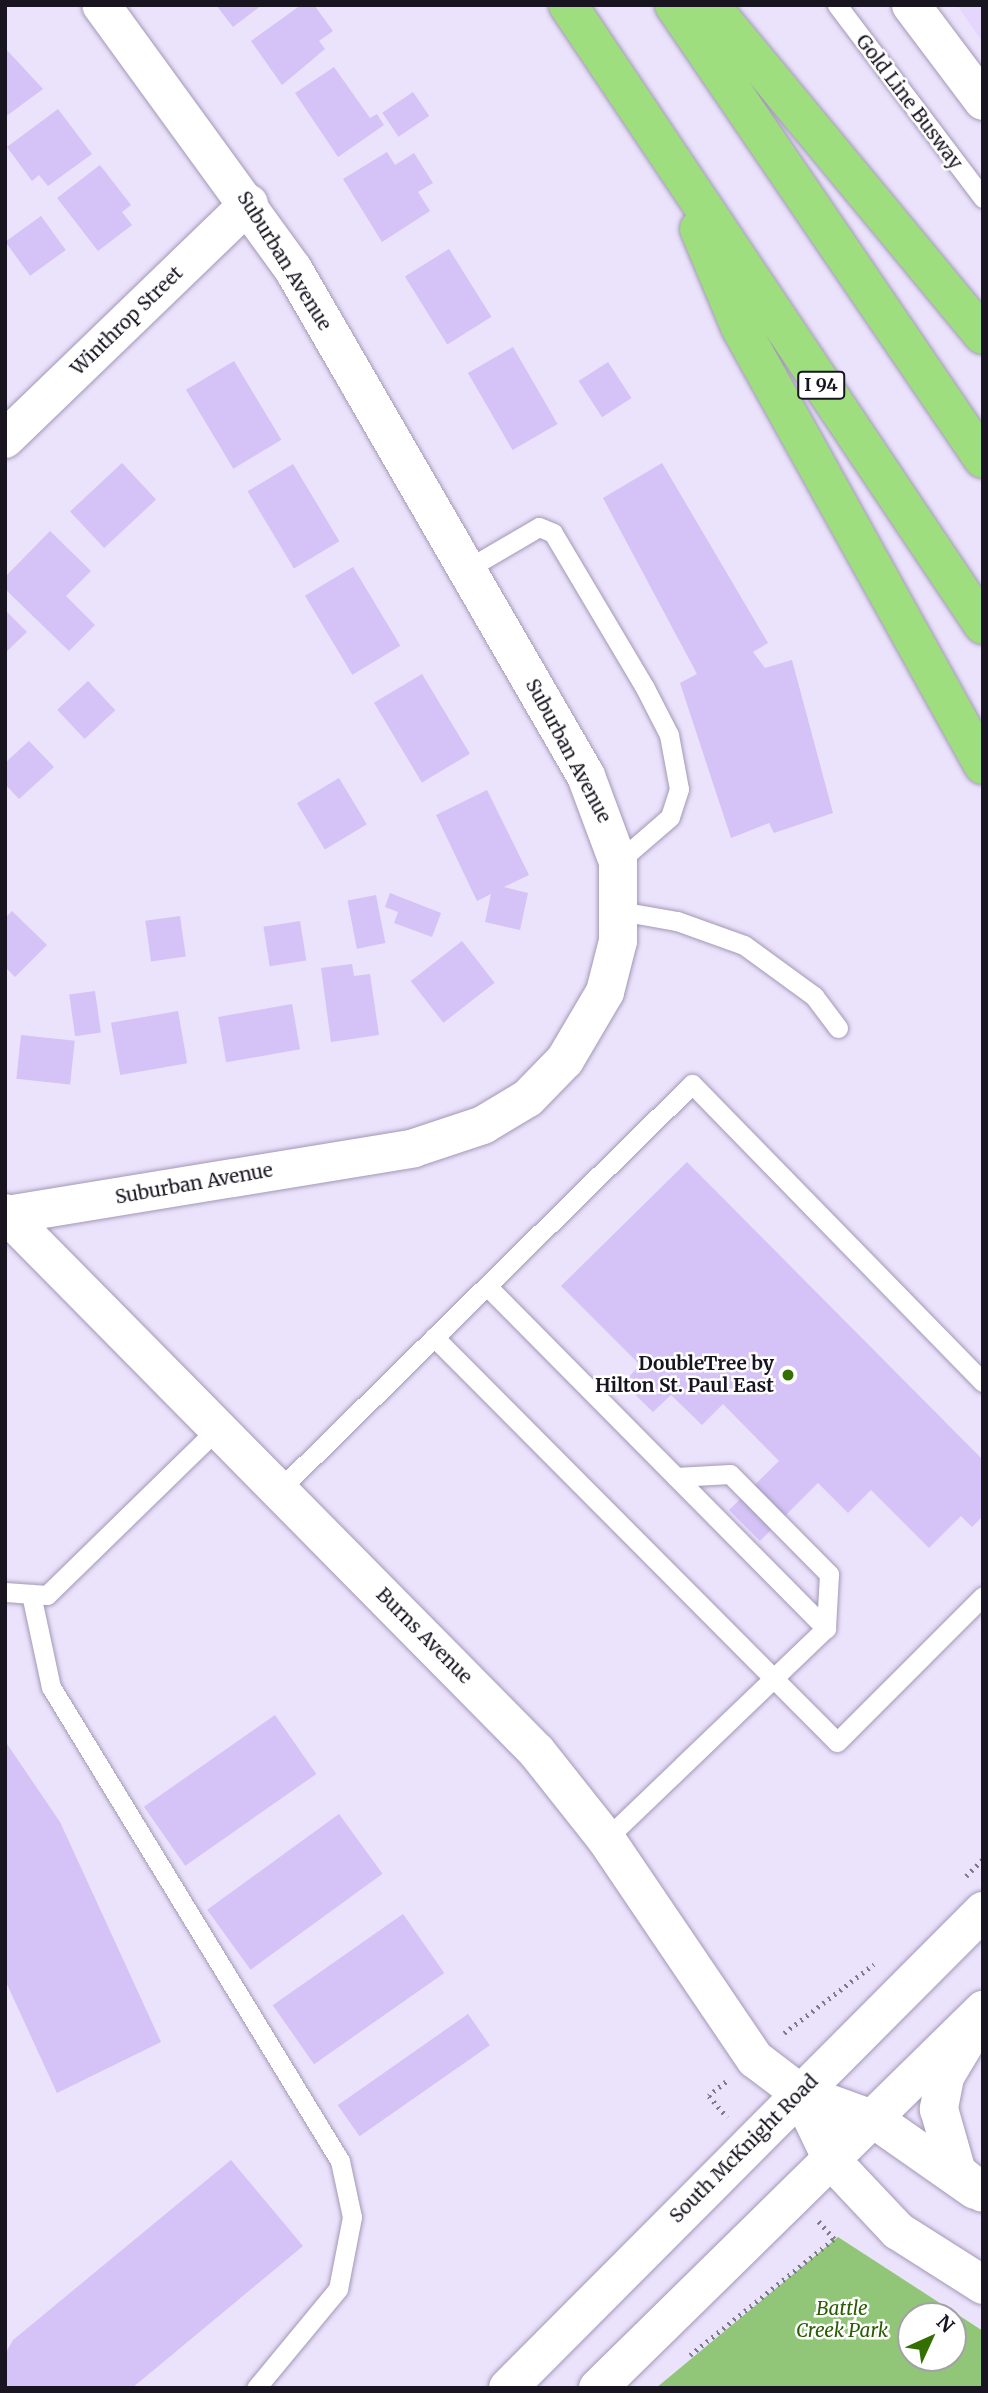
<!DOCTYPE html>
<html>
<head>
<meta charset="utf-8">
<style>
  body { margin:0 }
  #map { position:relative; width:988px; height:2393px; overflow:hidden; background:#ebe2fc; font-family:Merriweather,serif }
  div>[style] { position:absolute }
  .built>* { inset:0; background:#e4d6fc }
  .green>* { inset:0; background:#91c578 }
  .building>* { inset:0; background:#d5c2f6; transform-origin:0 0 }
  .path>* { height:4.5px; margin-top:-2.25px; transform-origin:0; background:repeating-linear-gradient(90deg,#807a8c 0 2px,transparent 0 7px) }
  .roads { filter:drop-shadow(0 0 2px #a398b6) drop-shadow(0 0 2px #a398b6) }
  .service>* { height:19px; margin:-9.5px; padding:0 9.5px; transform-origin:9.5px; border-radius:9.5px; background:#fff }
  .minor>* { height:38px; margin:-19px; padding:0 19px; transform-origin:19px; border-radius:19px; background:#fff }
  .tertiary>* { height:38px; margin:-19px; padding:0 19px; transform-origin:19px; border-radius:19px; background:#fff }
  .secondary>* { height:38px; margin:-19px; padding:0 19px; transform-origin:19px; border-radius:19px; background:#fff }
  .motorway>* { height:38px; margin:-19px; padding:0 19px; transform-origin:19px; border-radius:19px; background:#9ede7f }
  .dots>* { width:19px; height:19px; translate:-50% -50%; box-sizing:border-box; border:4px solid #fff; border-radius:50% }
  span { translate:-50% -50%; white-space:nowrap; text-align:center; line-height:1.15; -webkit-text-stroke:5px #fff; paint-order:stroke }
  .shield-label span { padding:2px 5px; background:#fff; border:2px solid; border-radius:5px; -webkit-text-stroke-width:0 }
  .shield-label { font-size:18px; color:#191520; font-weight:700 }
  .street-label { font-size:19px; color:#191520 }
  .poi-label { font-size:19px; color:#191520; font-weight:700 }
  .right { translate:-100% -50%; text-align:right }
  .park-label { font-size:19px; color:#2a5c04; font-style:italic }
  .frame { position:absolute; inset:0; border:7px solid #191520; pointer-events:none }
  .north { position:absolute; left:897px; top:2302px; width:70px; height:70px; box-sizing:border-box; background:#fff; border:2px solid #a3a1a6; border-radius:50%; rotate:45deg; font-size:19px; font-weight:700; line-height:28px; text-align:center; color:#191520 }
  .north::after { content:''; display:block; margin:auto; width:24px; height:32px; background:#347001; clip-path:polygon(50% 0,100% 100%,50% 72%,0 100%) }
</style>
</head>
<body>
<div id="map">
  <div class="built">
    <div style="clip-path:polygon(957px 5px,983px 5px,983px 41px,979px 37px)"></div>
  </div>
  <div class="green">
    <div style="clip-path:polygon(evenodd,838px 2237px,983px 2331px,983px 2388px,656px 2388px,838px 2237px,911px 2316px,953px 2316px,953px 2358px,911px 2358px,911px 2316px)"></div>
  </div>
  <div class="building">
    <div style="clip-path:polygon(216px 5px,262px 5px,233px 27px)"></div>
    <div style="clip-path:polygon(301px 5px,314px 5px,333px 31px,319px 41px,325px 49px,282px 85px,251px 41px)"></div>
    <div style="clip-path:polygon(5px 48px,43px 89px,5px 117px)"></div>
    <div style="clip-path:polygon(334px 67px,370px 118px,377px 114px,384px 125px,338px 157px,295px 93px)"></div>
    <div style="left:413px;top:92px;width:29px;height:37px;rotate:56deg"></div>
    <div style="clip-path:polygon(58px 109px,92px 154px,48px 186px,39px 175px,32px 181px,7px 147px)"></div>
    <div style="clip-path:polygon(387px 152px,395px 165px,414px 153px,433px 183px,418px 192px,430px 211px,382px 242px,343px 179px)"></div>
    <div style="clip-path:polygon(100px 165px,131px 205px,122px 212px,132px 225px,98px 251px,57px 198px)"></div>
    <div style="left:41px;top:216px;width:42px;height:44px;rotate:54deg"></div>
    <div style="left:449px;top:249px;width:80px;height:52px;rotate:58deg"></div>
    <div style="left:513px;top:347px;width:89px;height:52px;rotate:60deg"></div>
    <div style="left:234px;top:361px;width:92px;height:56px;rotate:59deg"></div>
    <div style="left:608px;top:362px;width:43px;height:35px;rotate:57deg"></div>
    <div style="left:122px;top:463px;width:50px;height:71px;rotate:47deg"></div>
    <div style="clip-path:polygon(662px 463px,768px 643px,753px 652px,765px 668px,792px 660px,833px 813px,774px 833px,769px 823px,731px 838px,680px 683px,697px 674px,603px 498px)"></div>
    <div style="left:293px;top:464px;width:90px;height:53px;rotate:59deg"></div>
    <div style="clip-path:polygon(50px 531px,91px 571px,66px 596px,95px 625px,69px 651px,5px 589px,5px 577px)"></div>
    <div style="left:353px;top:567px;width:92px;height:56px;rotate:59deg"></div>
    <div style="clip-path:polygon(5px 610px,27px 632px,5px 653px)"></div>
    <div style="left:422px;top:674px;width:93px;height:56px;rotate:59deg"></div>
    <div style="left:88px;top:681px;width:40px;height:42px;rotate:47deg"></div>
    <div style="clip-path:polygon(29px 741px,54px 767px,19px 799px,5px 784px,5px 763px)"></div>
    <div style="left:339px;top:778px;width:54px;height:49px;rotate:59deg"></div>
    <div style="clip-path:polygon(487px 790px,529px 875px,504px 887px,528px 893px,520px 930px,485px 922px,491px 894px,477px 901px,436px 815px)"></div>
    <div style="clip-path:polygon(390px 893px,441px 913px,432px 937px,394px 923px,398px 912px,385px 907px)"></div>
    <div style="left:376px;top:895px;width:49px;height:29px;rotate:79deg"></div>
    <div style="clip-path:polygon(12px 911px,47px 945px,15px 977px,5px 967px,5px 918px)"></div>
    <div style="left:180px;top:916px;width:41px;height:35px;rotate:82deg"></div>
    <div style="left:300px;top:921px;width:40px;height:37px;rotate:81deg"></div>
    <div style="left:462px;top:941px;width:53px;height:65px;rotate:52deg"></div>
    <div style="clip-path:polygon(352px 964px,354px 976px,370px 974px,379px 1035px,331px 1042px,321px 968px)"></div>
    <div style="left:95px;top:991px;width:42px;height:26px;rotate:82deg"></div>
    <div style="left:292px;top:1004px;width:46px;height:75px;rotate:80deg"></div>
    <div style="left:178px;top:1011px;width:53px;height:68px;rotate:80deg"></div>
    <div style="left:21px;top:1035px;width:54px;height:44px;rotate:6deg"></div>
    <div style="clip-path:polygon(687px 1162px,983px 1460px,983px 1516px,972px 1527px,961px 1516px,929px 1548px,871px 1490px,848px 1513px,818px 1483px,760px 1541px,729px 1510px,779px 1461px,723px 1404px,702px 1425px,671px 1395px,653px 1412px,623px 1383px,640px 1365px,561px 1286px)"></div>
    <div style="left:275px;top:1715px;width:72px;height:160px;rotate:55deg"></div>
    <div style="clip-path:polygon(5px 1741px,60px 1822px,161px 2042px,57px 2093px,5px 1980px)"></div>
    <div style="left:339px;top:1814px;width:74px;height:163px;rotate:54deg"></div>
    <div style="left:403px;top:1914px;width:72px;height:159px;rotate:55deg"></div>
    <div style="left:468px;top:2014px;width:38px;height:159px;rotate:55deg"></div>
    <div style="clip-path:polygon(231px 2160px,303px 2246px,132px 2388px,5px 2388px,5px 2354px,13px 2340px)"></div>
  </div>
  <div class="path">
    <div style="left:966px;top:1876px;width:24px;rotate:-45deg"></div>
    <div style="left:784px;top:2033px;width:113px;rotate:-37.5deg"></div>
    <div style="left:726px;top:2082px;width:22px;rotate:141deg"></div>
    <div style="left:709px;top:2096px;width:28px;rotate:49deg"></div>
    <div style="left:690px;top:2355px;width:185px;rotate:-38.9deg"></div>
    <div style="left:834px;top:2239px;width:24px;rotate:-132deg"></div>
  </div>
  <div class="roads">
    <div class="service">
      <div style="left:837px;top:5px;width:242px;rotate:52.9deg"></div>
      <div style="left:467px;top:569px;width:83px;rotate:-30.3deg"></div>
      <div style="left:539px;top:527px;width:15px;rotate:23deg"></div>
      <div style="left:553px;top:533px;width:180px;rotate:59.3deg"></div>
      <div style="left:645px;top:688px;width:53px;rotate:62.9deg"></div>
      <div style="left:669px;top:735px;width:55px;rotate:79.5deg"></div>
      <div style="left:679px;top:789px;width:29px;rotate:108deg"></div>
      <div style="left:670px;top:817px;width:69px;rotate:139.1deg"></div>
      <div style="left:620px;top:911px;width:58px;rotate:10deg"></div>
      <div style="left:677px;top:921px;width:71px;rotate:19.7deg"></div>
      <div style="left:744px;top:945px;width:87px;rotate:36.1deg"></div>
      <div style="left:814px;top:996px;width:40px;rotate:53deg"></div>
      <div style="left:487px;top:1286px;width:482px;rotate:45.3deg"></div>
      <div style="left:826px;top:1628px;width:305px;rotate:136.2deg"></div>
      <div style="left:434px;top:1337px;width:571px;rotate:45.14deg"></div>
      <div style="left:837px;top:1742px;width:206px;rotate:-45deg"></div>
      <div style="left:676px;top:1477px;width:54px;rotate:-3.2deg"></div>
      <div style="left:730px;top:1474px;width:141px;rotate:45.3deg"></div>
      <div style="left:829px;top:1574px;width:54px;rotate:93.2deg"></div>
      <div style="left:279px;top:1490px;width:579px;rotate:-44.51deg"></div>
      <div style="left:692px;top:1084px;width:417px;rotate:45.7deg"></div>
      <div style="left:5px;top:1592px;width:42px;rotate:4.1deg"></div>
      <div style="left:47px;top:1595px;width:239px;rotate:-44.3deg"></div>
      <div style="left:31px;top:1594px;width:95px;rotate:77.9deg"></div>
      <div style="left:51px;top:1687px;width:555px;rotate:58.63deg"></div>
      <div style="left:340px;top:2161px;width:57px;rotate:77.9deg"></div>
      <div style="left:352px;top:2217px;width:73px;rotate:101deg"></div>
      <div style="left:338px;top:2289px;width:129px;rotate:129.6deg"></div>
    </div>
    <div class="minor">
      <div style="left:5px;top:439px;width:339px;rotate:-44deg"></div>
      <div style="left:7px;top:1215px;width:412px;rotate:-9.3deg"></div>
      <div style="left:414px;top:1148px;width:73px;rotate:-18.4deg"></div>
      <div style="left:483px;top:1125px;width:52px;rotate:-31deg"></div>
      <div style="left:528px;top:1098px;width:53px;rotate:-45.8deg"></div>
      <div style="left:565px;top:1060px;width:79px;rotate:-59.5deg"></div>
      <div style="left:605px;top:992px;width:53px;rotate:-75.7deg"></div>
      <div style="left:618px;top:941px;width:79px;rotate:-90deg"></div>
      <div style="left:618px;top:862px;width:92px;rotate:-110.4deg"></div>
      <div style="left:586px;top:776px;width:586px;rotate:-120.02deg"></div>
      <div style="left:293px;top:269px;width:326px;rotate:-126deg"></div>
      <div style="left:800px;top:2093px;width:80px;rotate:19.8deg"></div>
      <div style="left:875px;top:2120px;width:122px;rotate:35deg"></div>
    </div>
    <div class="tertiary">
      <div style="left:911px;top:5px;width:120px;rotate:53.1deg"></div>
      <div style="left:5px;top:1213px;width:757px;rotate:45.37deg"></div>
      <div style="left:537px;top:1752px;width:111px;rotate:51.6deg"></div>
      <div style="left:606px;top:1839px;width:266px;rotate:55.9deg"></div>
      <div style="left:755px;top:2059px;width:56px;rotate:37.1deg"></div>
      <div style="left:800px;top:2093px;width:76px;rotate:64.4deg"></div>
      <div style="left:833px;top:2162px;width:95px;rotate:46.7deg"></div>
      <div style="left:898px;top:2231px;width:101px;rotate:32.4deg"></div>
    </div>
    <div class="secondary">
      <div style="left:964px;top:2045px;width:37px;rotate:121deg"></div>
      <div style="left:945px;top:2077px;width:33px;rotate:101deg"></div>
      <div style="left:939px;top:2109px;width:66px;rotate:74.1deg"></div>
      <div style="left:957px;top:2172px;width:33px;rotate:39deg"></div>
      <div style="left:508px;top:2388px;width:673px;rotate:-45.12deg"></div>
      <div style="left:598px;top:2388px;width:540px;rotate:-44.47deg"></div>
    </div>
    <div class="motorway">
      <div style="left:568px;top:5px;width:746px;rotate:56.2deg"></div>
      <div style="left:674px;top:5px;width:549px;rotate:55.76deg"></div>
      <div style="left:710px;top:5px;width:428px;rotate:50.4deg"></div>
      <div style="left:699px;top:229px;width:106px;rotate:67.3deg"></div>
      <div style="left:740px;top:327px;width:501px;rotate:60.98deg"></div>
    </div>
  </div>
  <div class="dots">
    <div style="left:788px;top:1375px;background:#347001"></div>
  </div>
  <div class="shield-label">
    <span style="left:821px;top:385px">I 94</span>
  </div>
  <div class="street-label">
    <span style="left:909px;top:102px;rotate:53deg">Gold Line Busway</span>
    <span style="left:284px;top:261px;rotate:58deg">Suburban Avenue</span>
    <span style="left:127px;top:321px;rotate:-44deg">Winthrop Street</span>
    <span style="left:568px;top:751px;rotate:62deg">Suburban Avenue</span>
    <span style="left:194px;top:1184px;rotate:-10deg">Suburban Avenue</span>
    <span style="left:424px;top:1636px;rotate:45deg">Burns Avenue</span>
    <span style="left:744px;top:2149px;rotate:-45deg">South McKnight Road</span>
  </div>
  <div class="poi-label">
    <span class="right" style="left:774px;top:1375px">DoubleTree by<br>Hilton St. Paul East</span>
  </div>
  <div class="park-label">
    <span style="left:842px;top:2320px">Battle<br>Creek Park</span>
  </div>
  <div class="frame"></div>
  <div class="north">N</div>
</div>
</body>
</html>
